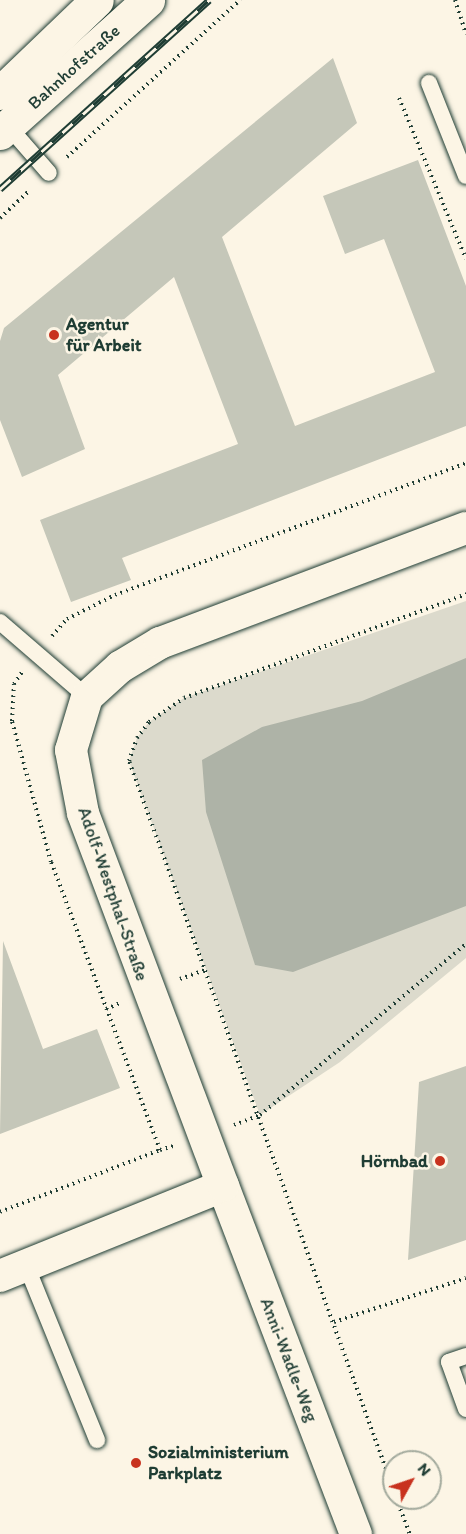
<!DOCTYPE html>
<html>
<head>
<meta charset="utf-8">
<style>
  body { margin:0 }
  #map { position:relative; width:466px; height:1534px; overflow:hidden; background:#fcf5e5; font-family:Itim,sans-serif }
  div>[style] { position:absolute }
  .green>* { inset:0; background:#dcdacc }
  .water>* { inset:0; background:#aeb3a7 }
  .building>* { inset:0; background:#c5c7b9 }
  .path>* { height:4px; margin-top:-2px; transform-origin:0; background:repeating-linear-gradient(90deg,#1f3d34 0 1.5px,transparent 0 6px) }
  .roads { filter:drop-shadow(0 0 2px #1f3d34) drop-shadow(0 0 2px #1f3d34) }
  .service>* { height:16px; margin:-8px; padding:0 8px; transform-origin:8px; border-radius:8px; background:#fcf5e5 }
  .minor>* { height:32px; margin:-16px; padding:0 16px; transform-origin:16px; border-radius:16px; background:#fcf5e5 }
  .secondary>* { height:33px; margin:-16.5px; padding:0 16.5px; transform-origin:16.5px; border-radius:16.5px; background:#fcf5e5 }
  .rail>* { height:7px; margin-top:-3.5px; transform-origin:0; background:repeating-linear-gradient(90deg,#fcf5e5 0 14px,#1f3d34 0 28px); box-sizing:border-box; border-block:2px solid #1f3d34 }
  .dots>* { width:16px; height:16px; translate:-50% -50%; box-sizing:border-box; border:3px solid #fcf5e5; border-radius:50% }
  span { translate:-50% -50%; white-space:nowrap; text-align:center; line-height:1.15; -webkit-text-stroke:5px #fcf5e5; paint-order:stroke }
  .street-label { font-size:18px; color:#1f3d34 }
  .poi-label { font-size:18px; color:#1f3d34; font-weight:700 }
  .left { translate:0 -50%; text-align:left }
  .right { translate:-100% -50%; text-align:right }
  .north { position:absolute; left:382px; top:1450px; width:60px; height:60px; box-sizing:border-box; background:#fcf5e5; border:2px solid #a4ab9e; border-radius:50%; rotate:50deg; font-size:16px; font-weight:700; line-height:24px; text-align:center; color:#1f3d34 }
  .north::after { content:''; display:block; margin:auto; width:21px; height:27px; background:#c8321e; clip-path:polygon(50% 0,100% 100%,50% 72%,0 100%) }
</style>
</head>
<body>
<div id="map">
  <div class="green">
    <div style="clip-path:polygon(466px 601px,466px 958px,340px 1062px,260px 1115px,129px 761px,137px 738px,149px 722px,184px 698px)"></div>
  </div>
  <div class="water">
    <div style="clip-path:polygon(466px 658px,466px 906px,293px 972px,255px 965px,206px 812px,202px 760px,262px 727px,362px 701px)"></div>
  </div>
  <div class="building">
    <div style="clip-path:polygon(333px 58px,357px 123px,222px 237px,295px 426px,435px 372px,384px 239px,345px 254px,323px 196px,418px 160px,466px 286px,466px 426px,122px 558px,131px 580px,71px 602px,40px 520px,238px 444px,174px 277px,58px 375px,85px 449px,22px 477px,0 420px,0 341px,4px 328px)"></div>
    <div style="clip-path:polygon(3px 941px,43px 1049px,97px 1029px,120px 1088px,0 1134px)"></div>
    <div style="clip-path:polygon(466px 1066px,466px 1240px,408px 1260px,419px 1082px)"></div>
  </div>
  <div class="path">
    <div style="left:455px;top:0;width:36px;rotate:72deg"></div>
    <div style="left:399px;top:98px;width:174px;rotate:67.4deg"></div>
    <div style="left:67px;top:157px;width:234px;rotate:-42.2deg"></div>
    <div style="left:0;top:218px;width:41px;rotate:-43deg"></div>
    <div style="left:52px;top:636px;width:23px;rotate:-49deg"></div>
    <div style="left:67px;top:619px;width:54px;rotate:-26.6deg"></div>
    <div style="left:115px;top:595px;width:375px;rotate:-20.6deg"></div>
    <div style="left:180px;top:979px;width:27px;rotate:-20deg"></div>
    <div style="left:106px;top:1009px;width:15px;rotate:-23deg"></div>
    <div style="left:234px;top:1125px;width:28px;rotate:-21deg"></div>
    <div style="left:260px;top:1115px;width:268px;rotate:-39.7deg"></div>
    <div style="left:160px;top:1150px;width:14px;rotate:-17deg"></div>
    <div style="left:0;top:1212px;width:172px;rotate:-21.2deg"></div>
    <div style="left:160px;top:1150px;width:308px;rotate:-110.7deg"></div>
    <div style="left:51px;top:862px;width:146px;rotate:-105.5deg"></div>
    <div style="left:12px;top:721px;width:37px;rotate:-87deg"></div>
    <div style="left:14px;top:684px;width:14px;rotate:-56deg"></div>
    <div style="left:334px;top:1322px;width:139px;rotate:-18.4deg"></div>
    <div style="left:394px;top:1491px;width:777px;rotate:-109.95deg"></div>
    <div style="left:129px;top:761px;width:24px;rotate:-71deg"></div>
    <div style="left:137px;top:738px;width:20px;rotate:-53deg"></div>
    <div style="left:149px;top:722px;width:42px;rotate:-34.4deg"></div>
    <div style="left:184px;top:698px;width:301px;rotate:-20.2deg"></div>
    <div style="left:396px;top:1498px;width:39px;rotate:69deg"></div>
  </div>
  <div class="roads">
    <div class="service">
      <div style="left:429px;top:83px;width:100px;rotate:68.3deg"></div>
      <div style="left:8px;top:126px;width:62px;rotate:48.9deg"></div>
      <div style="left:0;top:622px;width:115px;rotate:40.8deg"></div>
      <div style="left:26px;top:1265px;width:189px;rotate:67.9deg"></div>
      <div style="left:466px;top:1356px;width:18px;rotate:161deg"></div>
      <div style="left:449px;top:1362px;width:50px;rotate:70.1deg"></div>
    </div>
    <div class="minor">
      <div style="left:223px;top:1186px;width:373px;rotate:69.1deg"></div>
      <div style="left:0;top:1276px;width:240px;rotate:-22deg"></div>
      <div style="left:223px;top:1186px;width:398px;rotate:-110.6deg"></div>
      <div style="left:83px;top:813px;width:64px;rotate:-100.8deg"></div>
      <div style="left:71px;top:750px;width:55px;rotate:-73.2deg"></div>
      <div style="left:87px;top:697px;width:45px;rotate:-42.3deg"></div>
      <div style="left:120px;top:667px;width:47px;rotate:-31deg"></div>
      <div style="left:160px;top:643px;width:327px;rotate:-20.6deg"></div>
    </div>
    <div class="secondary">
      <div style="left:0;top:93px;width:134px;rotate:-43.8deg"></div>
      <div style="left:0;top:133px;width:199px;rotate:-41.9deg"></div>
    </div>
  </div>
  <div class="rail">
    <div style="left:0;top:189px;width:282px;rotate:-42.1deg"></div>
  </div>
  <div class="dots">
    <div style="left:54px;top:335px;background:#c8321e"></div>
    <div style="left:440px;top:1161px;background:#c8321e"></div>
    <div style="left:136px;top:1463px;background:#c8321e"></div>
  </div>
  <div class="street-label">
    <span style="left:74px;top:67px;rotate:-42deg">Bahnhofstraße</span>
    <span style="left:113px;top:894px;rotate:71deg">Adolf-Westphal-Straße</span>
    <span style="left:289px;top:1360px;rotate:69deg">Anni-Wadle-Weg</span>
  </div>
  <div class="poi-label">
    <span class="left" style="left:66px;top:335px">Agentur<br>für Arbeit</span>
    <span class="right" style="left:428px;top:1161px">Hörnbad</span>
    <span class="left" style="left:148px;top:1463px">Sozialministerium<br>Parkplatz</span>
  </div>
  <div class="north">N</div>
</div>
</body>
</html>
